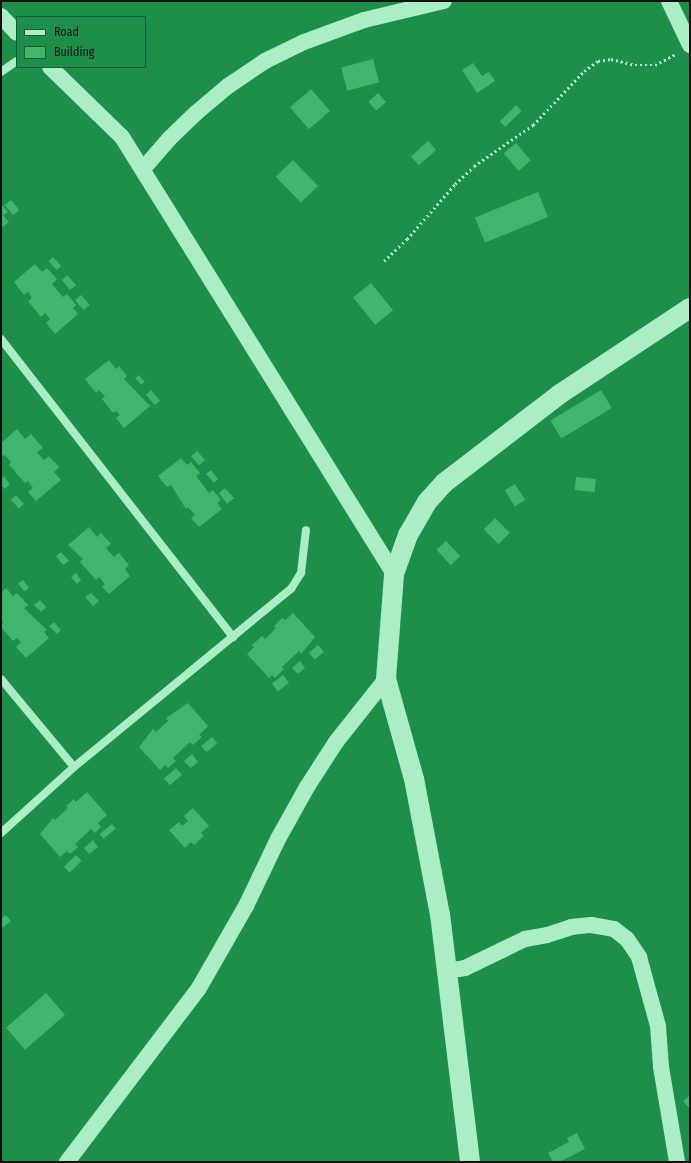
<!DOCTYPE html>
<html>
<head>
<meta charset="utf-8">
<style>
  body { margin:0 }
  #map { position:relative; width:691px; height:1163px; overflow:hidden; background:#1d8f4a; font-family:"Fira Sans Condensed",sans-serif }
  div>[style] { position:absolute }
  .building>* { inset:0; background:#41b56e; transform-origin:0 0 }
  .path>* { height:2.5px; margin-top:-1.25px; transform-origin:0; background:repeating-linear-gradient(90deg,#abedc4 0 2px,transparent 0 5px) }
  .service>* { height:8px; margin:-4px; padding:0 4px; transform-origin:4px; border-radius:4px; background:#abedc4 }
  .minor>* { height:16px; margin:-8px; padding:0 8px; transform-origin:8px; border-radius:8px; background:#abedc4 }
  .tertiary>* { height:20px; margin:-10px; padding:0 10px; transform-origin:10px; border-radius:10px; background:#abedc4 }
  span { translate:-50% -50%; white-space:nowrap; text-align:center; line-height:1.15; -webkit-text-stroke:3px #1d8f4a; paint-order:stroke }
  .frame { position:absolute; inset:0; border:2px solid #111; pointer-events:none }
  .legend { position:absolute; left:16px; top:16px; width:130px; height:52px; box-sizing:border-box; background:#1d8f4a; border:1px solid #185d33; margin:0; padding:5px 7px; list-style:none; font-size:12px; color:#111 }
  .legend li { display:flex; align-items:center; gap:8px; height:20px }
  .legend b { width:20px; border:1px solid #185d33 }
</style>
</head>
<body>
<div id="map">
  <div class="building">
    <div style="left:373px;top:59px;width:24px;height:33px;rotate:75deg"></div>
    <div style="clip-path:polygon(473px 63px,482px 76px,489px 72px,495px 81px,477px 93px,462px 70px)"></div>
    <div style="left:311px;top:89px;width:29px;height:28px;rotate:49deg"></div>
    <div style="left:378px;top:93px;width:12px;height:13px;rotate:48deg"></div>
    <div style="left:516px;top:105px;width:8px;height:23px;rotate:45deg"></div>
    <div style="left:428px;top:141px;width:12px;height:23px;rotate:48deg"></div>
    <div style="left:516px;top:143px;width:23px;height:16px;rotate:50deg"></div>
    <div style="left:293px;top:160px;width:36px;height:24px;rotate:46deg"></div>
    <div style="left:538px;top:192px;width:27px;height:68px;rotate:68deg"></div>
    <div style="left:11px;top:200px;width:13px;height:8px;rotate:51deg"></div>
    <div style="clip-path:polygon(1px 204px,8px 212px,3px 215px,9px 222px,1px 228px)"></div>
    <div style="left:53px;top:257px;width:12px;height:6px;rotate:48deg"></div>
    <div style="clip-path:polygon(35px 264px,42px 272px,47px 268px,57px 279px,52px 284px,63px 297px,67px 294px,76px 305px,73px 308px,78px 314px,55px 334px,46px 323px,50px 319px,45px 313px,41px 317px,28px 301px,32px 298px,28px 292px,24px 295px,14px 282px)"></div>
    <div style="clip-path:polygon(67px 275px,76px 285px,70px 290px,62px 280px)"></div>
    <div style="left:371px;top:283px;width:35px;height:23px;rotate:51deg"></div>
    <div style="left:81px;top:295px;width:13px;height:8px;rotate:48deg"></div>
    <div style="clip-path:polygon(109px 360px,116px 369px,119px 366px,127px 376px,124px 379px,150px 406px,124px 428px,116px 418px,120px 415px,116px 411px,113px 413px,102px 399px,105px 396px,99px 390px,96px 393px,85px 379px)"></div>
    <div style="left:139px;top:375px;width:9px;height:5px;rotate:49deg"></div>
    <div style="clip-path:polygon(151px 390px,160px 401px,155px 405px,146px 395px)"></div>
    <div style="left:601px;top:390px;width:21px;height:59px;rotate:59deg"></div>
    <div style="clip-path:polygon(17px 429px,25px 439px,31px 434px,43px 448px,37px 452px,44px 460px,49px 456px,59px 467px,54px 472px,61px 480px,36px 501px,28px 492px,33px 488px,28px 481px,25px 483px,9px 465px,11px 462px,5px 455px,1px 457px,1px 443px)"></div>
    <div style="left:197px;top:451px;width:12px;height:8px;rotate:48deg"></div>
    <div style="clip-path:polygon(181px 458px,187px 465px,191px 462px,200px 473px,196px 476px,209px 493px,213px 490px,221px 500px,217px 503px,222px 509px,199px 527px,191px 518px,195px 515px,188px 507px,186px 509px,171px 485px,167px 487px,158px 476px)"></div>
    <div style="clip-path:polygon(211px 470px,218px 479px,214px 483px,206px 474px)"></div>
    <div style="clip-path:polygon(3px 476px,10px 484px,5px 489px,1px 485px)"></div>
    <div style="left:576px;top:477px;width:20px;height:13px;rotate:6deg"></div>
    <div style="left:515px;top:484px;width:19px;height:12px;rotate:58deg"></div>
    <div style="clip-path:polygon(225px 488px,234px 498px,227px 504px,219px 493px)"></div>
    <div style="left:16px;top:495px;width:12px;height:7px;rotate:48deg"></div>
    <div style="left:495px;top:518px;width:21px;height:16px;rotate:45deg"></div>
    <div style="clip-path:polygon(89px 527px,97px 537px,101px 533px,111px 544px,106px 548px,114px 557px,119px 553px,129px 565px,125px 569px,130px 576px,109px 594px,102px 587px,105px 584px,99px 577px,96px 580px,80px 562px,83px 559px,68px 545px)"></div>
    <div style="left:446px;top:541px;width:21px;height:13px;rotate:47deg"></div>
    <div style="clip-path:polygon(61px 552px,69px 561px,63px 565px,56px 556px)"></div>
    <div style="clip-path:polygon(76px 573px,81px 580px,77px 584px,71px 577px)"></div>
    <div style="left:23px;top:580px;width:10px;height:6px;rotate:53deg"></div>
    <div style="clip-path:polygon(6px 588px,13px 596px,17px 593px,28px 605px,24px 608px,47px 630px,44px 632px,49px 638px,26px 658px,16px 647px,21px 642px,17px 638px,13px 641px,1px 627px,3px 622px,1px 619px,1px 593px)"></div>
    <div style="clip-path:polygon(91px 593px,99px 601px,93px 606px,85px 597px)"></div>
    <div style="clip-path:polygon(40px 600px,46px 607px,41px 612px,34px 605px)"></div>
    <div style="clip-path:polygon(293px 613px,315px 637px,301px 654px,299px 651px,282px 667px,284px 669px,275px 678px,272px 675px,269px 678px,247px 654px,254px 647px,252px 645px,262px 636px,265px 639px,276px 628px,274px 626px,282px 618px,285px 620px)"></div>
    <div style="clip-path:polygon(54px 622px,61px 630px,57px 634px,49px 626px)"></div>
    <div style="left:318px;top:645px;width:9px;height:12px;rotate:49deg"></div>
    <div style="clip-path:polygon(300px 661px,305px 668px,298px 674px,292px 668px)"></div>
    <div style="left:283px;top:675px;width:10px;height:14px;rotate:53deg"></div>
    <div style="clip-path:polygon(188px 703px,208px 726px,199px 735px,202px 737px,193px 745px,190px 742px,173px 758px,176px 761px,168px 768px,165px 765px,160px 770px,139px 747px,153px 729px,156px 732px,168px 721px,166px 718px)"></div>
    <div style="left:212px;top:737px;width:8px;height:14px;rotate:50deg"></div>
    <div style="clip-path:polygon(192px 754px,198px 762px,191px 768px,184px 761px)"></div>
    <div style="left:176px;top:768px;width:9px;height:16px;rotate:49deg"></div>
    <div style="clip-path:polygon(87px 792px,107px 815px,98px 823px,101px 827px,95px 833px,91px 829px,75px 844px,78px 847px,70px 854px,67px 851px,60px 857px,40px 834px,53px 818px,55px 820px,68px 808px,66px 806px,74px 799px,76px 802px)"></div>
    <div style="clip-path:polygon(193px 808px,209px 826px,201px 833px,204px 836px,194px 845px,191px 842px,185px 848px,169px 830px,179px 822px,182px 826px,188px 821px,184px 816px)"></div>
    <div style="left:112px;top:824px;width:6px;height:16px;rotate:51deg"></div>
    <div style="clip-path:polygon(93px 840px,98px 847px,89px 854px,84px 848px)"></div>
    <div style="left:76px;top:855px;width:8px;height:17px;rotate:45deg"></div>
    <div style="clip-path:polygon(6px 915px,11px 921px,1px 929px,1px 919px)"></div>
    <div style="left:46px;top:993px;width:29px;height:53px;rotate:49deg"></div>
    <div style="clip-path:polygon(690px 1095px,690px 1109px,683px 1101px)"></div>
    <div style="clip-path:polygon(577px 1133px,585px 1149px,559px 1162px,553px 1162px,548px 1153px,569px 1142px,567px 1138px)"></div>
  </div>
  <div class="path">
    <div style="left:384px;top:261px;width:32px;rotate:-44deg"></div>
    <div style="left:407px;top:239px;width:73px;rotate:-48.9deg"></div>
    <div style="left:455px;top:184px;width:26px;rotate:-43deg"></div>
    <div style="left:474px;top:166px;width:72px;rotate:-34.8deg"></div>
    <div style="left:533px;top:125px;width:74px;rotate:-46.6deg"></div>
    <div style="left:584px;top:71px;width:17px;rotate:-36deg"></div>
    <div style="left:598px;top:61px;width:13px;rotate:-9deg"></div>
    <div style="left:611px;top:59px;width:25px;rotate:14deg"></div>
    <div style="left:635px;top:65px;width:20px"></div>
    <div style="left:655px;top:65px;width:24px;rotate:-28deg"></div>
  </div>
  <div class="service">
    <div style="left:1px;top:72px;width:19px;rotate:-35deg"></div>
    <div style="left:1px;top:339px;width:378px;rotate:52.1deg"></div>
    <div style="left:1px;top:679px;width:114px;rotate:50.3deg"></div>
    <div style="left:1px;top:833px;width:98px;rotate:-42.1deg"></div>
    <div style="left:74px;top:767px;width:281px;rotate:-39.4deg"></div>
    <div style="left:291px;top:589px;width:19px;rotate:-58deg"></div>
    <div style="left:301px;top:573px;width:43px;rotate:-83.4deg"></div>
  </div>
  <div class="minor">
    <div style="left:669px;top:1px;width:49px;rotate:64.5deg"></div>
    <div style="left:1px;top:16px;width:23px;rotate:47deg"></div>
    <div style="left:50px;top:67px;width:100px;rotate:44.2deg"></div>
    <div style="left:122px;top:137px;width:515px;rotate:58.1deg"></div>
    <div style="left:143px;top:169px;width:41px;rotate:-48.9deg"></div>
    <div style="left:170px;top:138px;width:36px;rotate:-44deg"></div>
    <div style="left:196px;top:113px;width:42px;rotate:-40.2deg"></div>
    <div style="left:228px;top:86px;width:45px;rotate:-34deg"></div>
    <div style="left:265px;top:61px;width:43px;rotate:-26deg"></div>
    <div style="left:304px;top:42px;width:64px;rotate:-20.1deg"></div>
    <div style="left:364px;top:20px;width:82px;rotate:-13.4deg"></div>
    <div style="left:446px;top:971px;width:19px;rotate:-9deg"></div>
    <div style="left:465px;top:968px;width:67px;rotate:-25.8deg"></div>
    <div style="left:525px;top:939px;width:22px;rotate:-10deg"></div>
    <div style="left:547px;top:935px;width:25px;rotate:-18deg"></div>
    <div style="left:571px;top:927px;width:20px;rotate:-6deg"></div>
    <div style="left:591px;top:925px;width:23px;rotate:10deg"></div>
    <div style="left:614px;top:929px;width:16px;rotate:38deg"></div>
    <div style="left:627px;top:939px;width:22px;rotate:56deg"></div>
    <div style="left:639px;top:957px;width:72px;rotate:74.6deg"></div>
    <div style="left:658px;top:1026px;width:41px;rotate:85.8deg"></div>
    <div style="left:661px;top:1067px;width:96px;rotate:80.4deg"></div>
    <div style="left:67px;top:1162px;width:218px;rotate:-52.8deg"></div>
    <div style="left:199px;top:988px;width:95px;rotate:-60.2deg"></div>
    <div style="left:246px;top:906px;width:74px;rotate:-64.5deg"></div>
    <div style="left:278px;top:839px;width:60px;rotate:-60.9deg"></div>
    <div style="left:307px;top:787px;width:54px;rotate:-57.2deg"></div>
    <div style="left:336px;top:742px;width:80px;rotate:-51.6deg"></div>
  </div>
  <div class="tertiary">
    <div style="left:470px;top:1162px;width:249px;rotate:-96.9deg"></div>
    <div style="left:440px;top:915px;width:138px;rotate:-100.8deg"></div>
    <div style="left:414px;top:779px;width:104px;rotate:-105.6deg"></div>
    <div style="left:386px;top:679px;width:105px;rotate:-85.6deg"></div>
    <div style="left:394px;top:574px;width:41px;rotate:-70.3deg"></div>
    <div style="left:408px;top:535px;width:38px;rotate:-60deg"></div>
    <div style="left:427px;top:502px;width:25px;rotate:-48deg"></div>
    <div style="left:444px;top:483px;width:146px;rotate:-37.5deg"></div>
    <div style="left:560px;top:394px;width:156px;rotate:-33.5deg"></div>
  </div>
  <div class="frame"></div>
  <ul class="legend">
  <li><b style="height:5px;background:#abedc4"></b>Road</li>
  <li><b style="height:11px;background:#41b56e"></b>Building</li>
  </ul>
</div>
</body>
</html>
